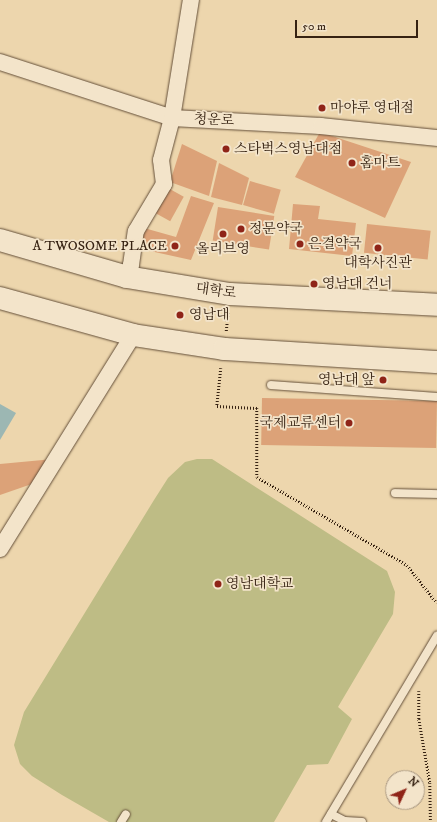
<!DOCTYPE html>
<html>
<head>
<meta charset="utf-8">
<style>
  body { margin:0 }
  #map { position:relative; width:437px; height:822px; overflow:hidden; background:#edd6ad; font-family:"IM FELL DW Pica","Noto Serif KR",serif }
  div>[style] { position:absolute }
  .green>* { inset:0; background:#bebc85 }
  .water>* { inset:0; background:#9cb7b3 }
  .building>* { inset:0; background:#dca278; transform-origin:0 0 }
  .path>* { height:2.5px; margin-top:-1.25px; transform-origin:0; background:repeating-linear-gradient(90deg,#362212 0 1px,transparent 0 3px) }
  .roads { filter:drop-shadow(0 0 1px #644f39) drop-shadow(0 0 1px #644f39) }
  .lane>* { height:8px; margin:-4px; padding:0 4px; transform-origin:4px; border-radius:4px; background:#f3e4ca }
  .street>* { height:16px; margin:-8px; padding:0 8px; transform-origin:8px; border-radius:8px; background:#f3e4ca }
  .secondary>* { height:22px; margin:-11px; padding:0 11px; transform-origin:11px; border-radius:11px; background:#f3e4ca }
  .dots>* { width:11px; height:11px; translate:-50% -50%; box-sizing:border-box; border:2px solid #f3e4ca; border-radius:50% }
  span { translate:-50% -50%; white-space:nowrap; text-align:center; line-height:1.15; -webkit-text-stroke:3.5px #f3e4ca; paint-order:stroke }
  .poi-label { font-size:14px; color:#362212 }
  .left { translate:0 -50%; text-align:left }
  .right { translate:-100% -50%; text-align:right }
  .street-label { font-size:14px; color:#362212 }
  .north { position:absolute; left:385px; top:770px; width:40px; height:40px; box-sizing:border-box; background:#f3e4ca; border:1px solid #a79680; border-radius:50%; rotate:46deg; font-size:11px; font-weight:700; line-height:16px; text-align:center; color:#362212 }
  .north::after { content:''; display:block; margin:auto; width:14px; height:18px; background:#8f2418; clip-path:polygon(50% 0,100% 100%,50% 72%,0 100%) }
  .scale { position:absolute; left:295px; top:20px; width:123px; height:18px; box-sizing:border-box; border:2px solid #362212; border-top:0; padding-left:5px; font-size:12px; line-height:14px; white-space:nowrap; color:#362212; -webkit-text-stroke:3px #f3e4ca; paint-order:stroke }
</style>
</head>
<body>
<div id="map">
  <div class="green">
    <div style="clip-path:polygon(197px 459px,212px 459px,387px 571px,395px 592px,393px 614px,338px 707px,352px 719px,328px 764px,307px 765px,274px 822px,109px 822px,62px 795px,32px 776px,20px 764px,14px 745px,24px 712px,154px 500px,168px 478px,185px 462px)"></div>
  </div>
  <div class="water">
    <div style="clip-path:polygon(0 404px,16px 413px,0 440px)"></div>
  </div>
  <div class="building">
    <div style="clip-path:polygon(320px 132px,411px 162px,385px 218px,295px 177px)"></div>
    <div style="clip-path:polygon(182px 144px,217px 161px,209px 196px,170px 182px)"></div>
    <div style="clip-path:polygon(219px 163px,249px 178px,242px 205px,211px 197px)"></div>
    <div style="left:250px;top:181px;width:32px;height:25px;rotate:16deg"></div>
    <div style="left:168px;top:188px;width:18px;height:28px;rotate:29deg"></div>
    <div style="clip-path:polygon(191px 196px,214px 203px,191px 260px,141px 249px,144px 228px,176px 237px)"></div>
    <div style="clip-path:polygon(293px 204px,320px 206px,318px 219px,356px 223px,352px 256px,289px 249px)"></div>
    <div style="left:218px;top:207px;width:57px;height:34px;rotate:9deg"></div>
    <div style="left:367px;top:224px;width:64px;height:29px;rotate:6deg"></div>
    <div style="left:262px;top:398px;width:175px;height:47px;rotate:1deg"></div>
    <div style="clip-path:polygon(64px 458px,49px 478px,0 495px,0 464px)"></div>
  </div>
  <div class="path">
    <div style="left:226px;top:331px;width:19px;rotate:-84deg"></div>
    <div style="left:221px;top:368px;width:38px;rotate:96deg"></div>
    <div style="left:217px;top:406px;width:40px;rotate:2.9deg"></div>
    <div style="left:257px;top:408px;width:69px;rotate:90deg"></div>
    <div style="left:257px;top:477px;width:174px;rotate:30.4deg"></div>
    <div style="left:407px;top:565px;width:48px;rotate:51.7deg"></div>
    <div style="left:419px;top:691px;width:28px;rotate:90deg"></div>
    <div style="left:419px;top:719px;width:65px;rotate:80.2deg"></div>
    <div style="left:430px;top:783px;width:39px;rotate:89deg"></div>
  </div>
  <div class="roads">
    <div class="lane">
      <div style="left:271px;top:385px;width:166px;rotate:4.1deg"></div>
      <div style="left:395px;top:493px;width:42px;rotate:1.4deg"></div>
      <div style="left:331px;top:814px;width:16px;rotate:27deg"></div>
      <div style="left:345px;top:821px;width:17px;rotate:3deg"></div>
      <div style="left:121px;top:822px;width:9px;rotate:-58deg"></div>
      <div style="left:326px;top:822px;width:217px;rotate:-59.2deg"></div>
    </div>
    <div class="street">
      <div style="left:0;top:62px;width:181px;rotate:18deg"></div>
      <div style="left:172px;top:118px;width:149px;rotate:3.1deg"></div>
      <div style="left:321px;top:126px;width:117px;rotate:5.9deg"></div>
      <div style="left:127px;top:277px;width:13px;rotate:-72deg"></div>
      <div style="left:131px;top:265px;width:34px;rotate:-82deg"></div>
      <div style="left:136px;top:231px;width:55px;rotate:-59.2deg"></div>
      <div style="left:164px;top:184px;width:24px;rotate:-97deg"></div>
      <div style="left:161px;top:160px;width:43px;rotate:-75.3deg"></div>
      <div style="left:172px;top:118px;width:120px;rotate:-80.9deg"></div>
      <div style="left:0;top:549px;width:252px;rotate:-58.1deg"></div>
    </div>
    <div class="secondary">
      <div style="left:0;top:240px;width:132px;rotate:16.2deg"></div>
      <div style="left:127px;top:277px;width:104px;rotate:9.4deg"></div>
      <div style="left:230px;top:294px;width:207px;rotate:3deg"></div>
      <div style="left:0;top:298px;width:138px;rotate:15.5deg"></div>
      <div style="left:133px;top:335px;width:92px;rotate:8.7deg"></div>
      <div style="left:224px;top:349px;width:213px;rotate:3.5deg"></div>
    </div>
  </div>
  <div class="dots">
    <div style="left:322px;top:108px;background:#8f2418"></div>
    <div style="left:226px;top:149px;background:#8f2418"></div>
    <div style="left:352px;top:163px;background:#8f2418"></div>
    <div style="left:241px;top:229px;background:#8f2418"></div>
    <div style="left:223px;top:234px;background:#8f2418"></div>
    <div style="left:300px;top:244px;background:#8f2418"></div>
    <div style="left:175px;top:246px;background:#8f2418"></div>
    <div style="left:378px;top:248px;background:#8f2418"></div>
    <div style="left:314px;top:284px;background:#8f2418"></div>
    <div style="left:180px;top:315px;background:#8f2418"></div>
    <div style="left:383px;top:380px;background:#8f2418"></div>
    <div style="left:349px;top:423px;background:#8f2418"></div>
    <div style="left:218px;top:584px;background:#8f2418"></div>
  </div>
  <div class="poi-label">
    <span class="left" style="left:330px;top:108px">마야루 영대점</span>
    <span class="left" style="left:234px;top:149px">스타벅스영남대점</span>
    <span class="left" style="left:360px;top:163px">홈마트</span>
    <span class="left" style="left:249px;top:229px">정문약국</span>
    <span class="left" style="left:308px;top:244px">은결약국</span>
    <span class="right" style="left:167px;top:246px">A TWOSOME PLACE</span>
    <span style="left:223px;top:249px">올리브영</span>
    <span style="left:378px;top:263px">대학사진관</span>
    <span class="left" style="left:322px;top:284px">영남대 건너</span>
    <span class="left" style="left:189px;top:315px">영남대</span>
    <span class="right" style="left:375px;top:380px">영남대 앞</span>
    <span class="right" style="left:341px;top:423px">국제교류센터</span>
    <span class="left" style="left:226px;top:584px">영남대학교</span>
  </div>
  <div class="street-label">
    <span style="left:214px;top:120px;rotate:3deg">청운로</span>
    <span style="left:216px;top:291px;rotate:8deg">대학로</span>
  </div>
  <div class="north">N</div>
  <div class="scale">50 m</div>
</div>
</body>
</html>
